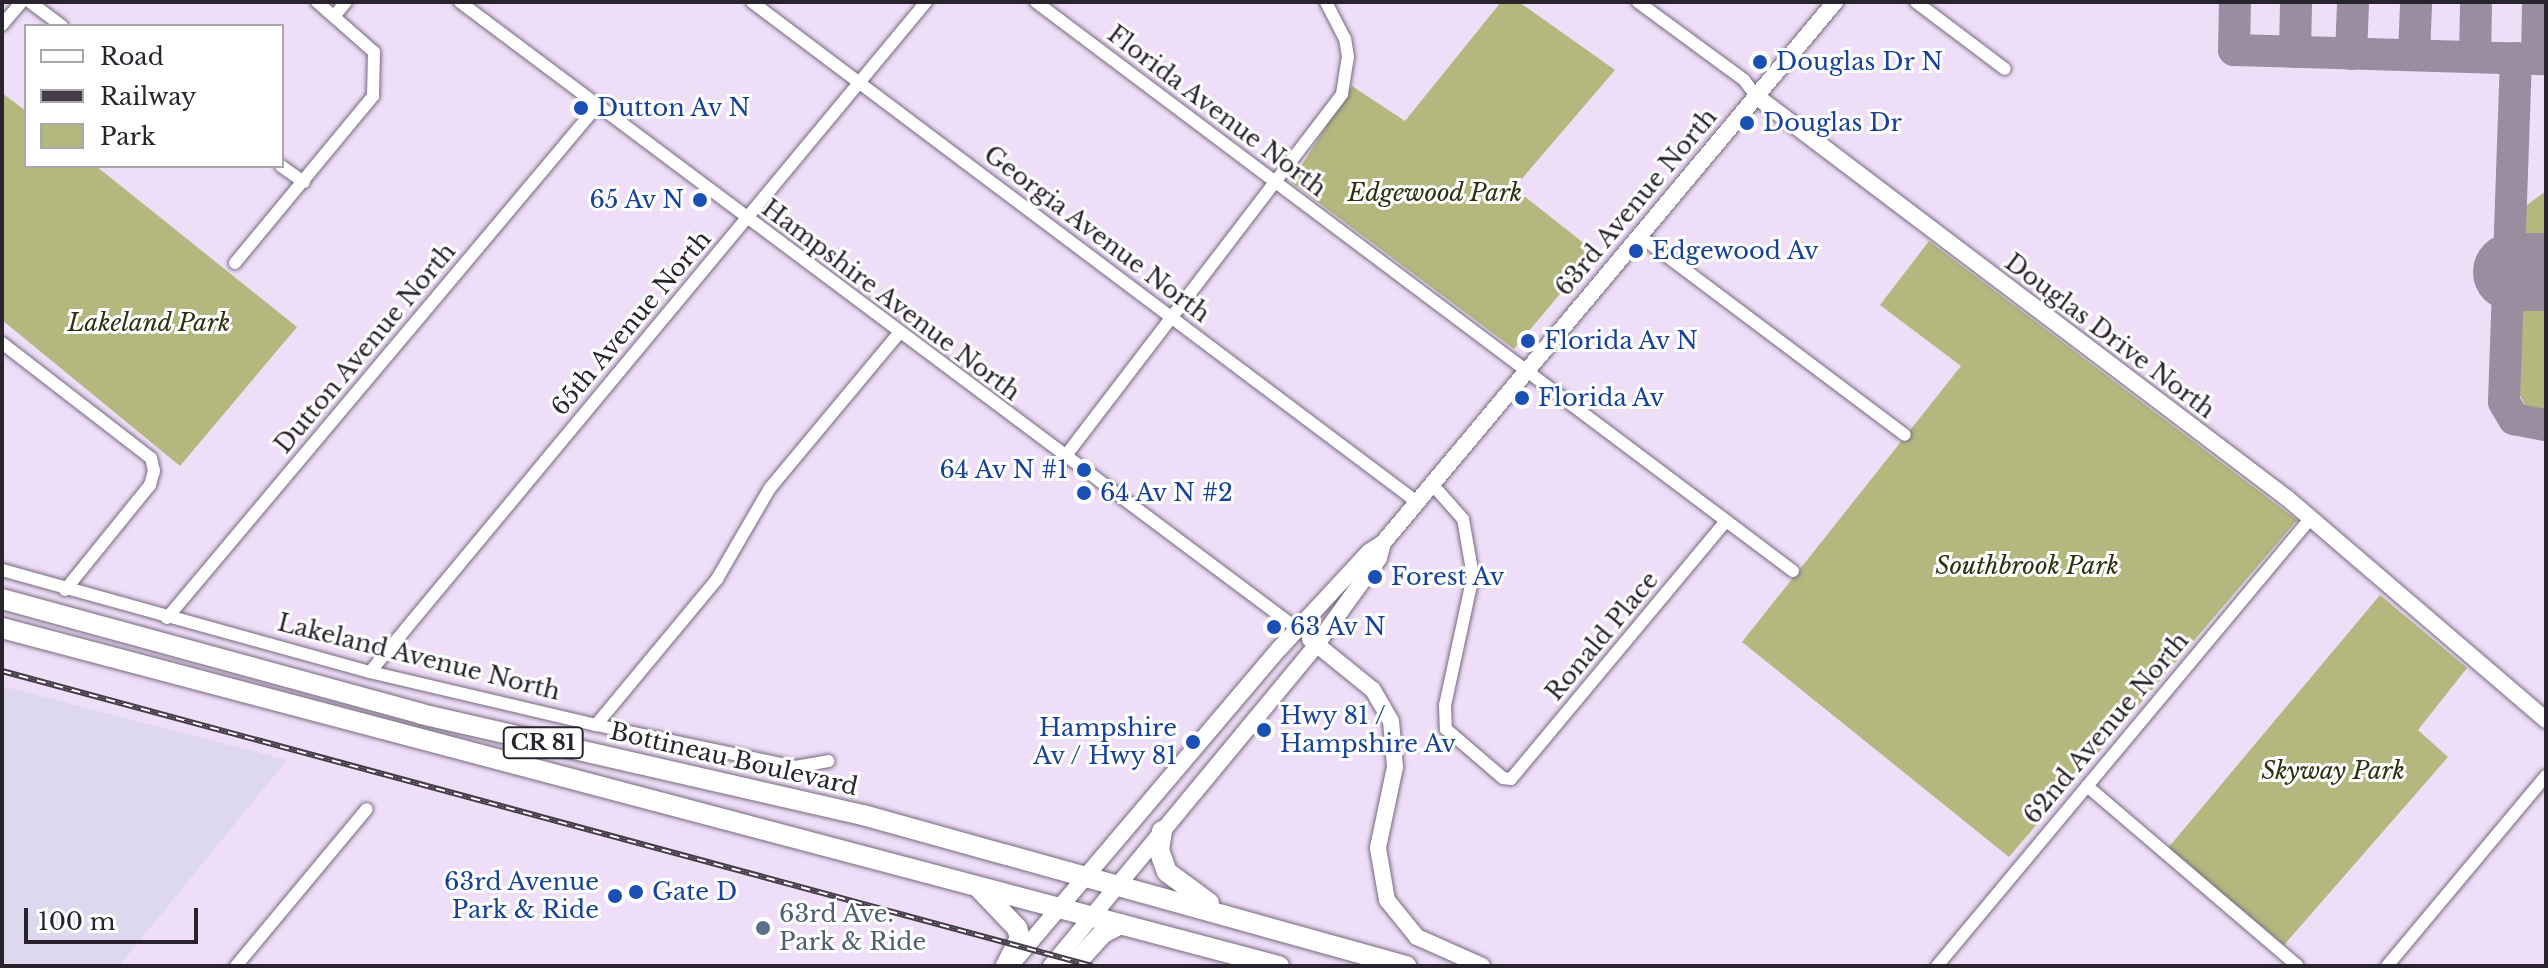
<!DOCTYPE html>
<html>
<head>
<meta charset="utf-8">
<style>
  body { margin:0 }
  #map { position:relative; width:2548px; height:968px; overflow:hidden; background:#efdef8; font-family:"Libre Baskerville",serif }
  div>[style] { position:absolute }
  .industrial>* { inset:0; background:#ddd8ed }
  .green>* { inset:0; background:#b4b87f }
  .taxiway>* { height:32px; margin:-16px; padding:0 16px; transform-origin:16px; border-radius:16px; background:#9a8da0 }
  .runway>* { height:78px; margin:-39px; padding:0 39px; transform-origin:39px; border-radius:39px; background:#9a8da0 }
  .roads { filter:drop-shadow(0 0 2px #77687f) drop-shadow(0 0 2px #77687f) }
  .minor>* { height:12px; margin:-6px; padding:0 6px; transform-origin:6px; border-radius:6px; background:#fff }
  .tertiary>* { height:16px; margin:-8px; padding:0 8px; transform-origin:8px; border-radius:8px; background:#fff }
  .trunk>* { height:20px; margin:-10px; padding:0 10px; transform-origin:10px; border-radius:10px; background:#fff }
  .rail>* { height:6px; margin-top:-3px; transform-origin:0; background:repeating-linear-gradient(90deg,#fff 0 9px,#443c48 0 18px); box-sizing:border-box; border-block:2px solid #443c48 }
  .dots>* { width:22px; height:22px; translate:-50% -50%; box-sizing:border-box; border:4px solid #fff; border-radius:50% }
  span { translate:-50% -50%; white-space:nowrap; text-align:center; line-height:1.15; -webkit-text-stroke:6px #fff; paint-order:stroke }
  .shield-label span { padding:2px 6px; background:#fff; border:2px solid; border-radius:6px; -webkit-text-stroke-width:0 }
  .shield-label { font-size:22px; color:#29232d; font-weight:700 }
  .transit-label { font-size:24px; color:#164399 }
  .left { translate:0 -50%; text-align:left }
  .right { translate:-100% -50%; text-align:right }
  .street-label { font-size:24px; color:#29232d }
  .park-label { font-size:24px; color:#2e300e; font-style:italic }
  .service-label { font-size:24px; color:#4e5e75 }
  .frame { position:absolute; inset:0; border:4px solid #29232d; pointer-events:none }
  .legend { position:absolute; left:24px; top:24px; width:260px; height:144px; box-sizing:border-box; background:#fff; border:2px solid #a9a7ab; margin:0; padding:10px 14px; list-style:none; font-size:24px; color:#29232d }
  .legend li { display:flex; align-items:center; gap:16px; height:40px }
  .legend b { width:40px; border:2px solid #a9a7ab }
  .scale { position:absolute; left:24px; top:908px; width:174px; height:36px; box-sizing:border-box; border:4px solid #29232d; border-top:0; padding-left:10px; font-size:24px; line-height:28px; white-space:nowrap; color:#29232d; -webkit-text-stroke:6px #fff; paint-order:stroke }
</style>
</head>
<body>
<div id="map">
  <div class="industrial">
    <div style="clip-path:polygon(2px 686px,287px 760px,119px 966px,2px 966px)"></div>
  </div>
  <div class="green">
    <div style="clip-path:polygon(1501px 2px,1519px 2px,1615px 70px,1514px 188px,1595px 252px,1514px 349px,1291px 182px,1352px 86px,1405px 121px)"></div>
    <div style="clip-path:polygon(2px 93px,26px 111px,26px 166px,96px 166px,297px 327px,180px 466px,2px 320px)"></div>
    <div style="clip-path:polygon(2546px 191px,2546px 250px,2539px 250px,2523px 238px,2524px 207px)"></div>
    <div style="clip-path:polygon(1929px 241px,2297px 520px,2009px 857px,1742px 642px,1961px 366px,1880px 305px)"></div>
    <div style="clip-path:polygon(2546px 295px,2546px 412px,2526px 407px,2515px 386px,2521px 313px,2536px 296px)"></div>
    <div style="clip-path:polygon(2380px 595px,2467px 668px,2418px 730px,2448px 757px,2284px 945px,2168px 848px)"></div>
  </div>
  <div class="taxiway">
    <div style="left:2235px;top:2px;width:48px;rotate:91.2deg"></div>
    <div style="left:2234px;top:50px;width:312px;rotate:1.7deg"></div>
    <div style="left:2295px;top:52px;width:49px;rotate:-88.8deg"></div>
    <div style="left:2351px;top:54px;width:49px;rotate:-87.7deg"></div>
    <div style="left:2414px;top:55px;width:49px;rotate:-87.7deg"></div>
    <div style="left:2475px;top:57px;width:50px;rotate:-88.9deg"></div>
    <div style="left:2516px;top:58px;width:344px;rotate:92deg"></div>
    <div style="left:2504px;top:402px;width:20px;rotate:60deg"></div>
    <div style="left:2514px;top:419px;width:33px;rotate:11deg"></div>
    <div style="left:2537px;top:58px;width:51px;rotate:-88.9deg"></div>
  </div>
  <div class="runway">
    <div style="left:2512px;top:272px;width:34px"></div>
  </div>
  <div class="roads">
    <div class="minor">
      <div style="left:30px;top:2px;width:40px;rotate:37deg"></div>
      <div style="left:460px;top:2px;width:1048px;rotate:36.82deg"></div>
      <div style="left:752px;top:2px;width:832px;rotate:36.94deg"></div>
      <div style="left:1036px;top:2px;width:947px;rotate:36.93deg"></div>
      <div style="left:1638px;top:2px;width:132px;rotate:36.3deg"></div>
      <div style="left:1744px;top:80px;width:20px;rotate:53deg"></div>
      <div style="left:1916px;top:2px;width:111px;rotate:37deg"></div>
      <div style="left:335px;top:15px;width:17px;rotate:-50deg"></div>
      <div style="left:2px;top:25px;width:30px;rotate:-50deg"></div>
      <div style="left:281px;top:166px;width:28px;rotate:35deg"></div>
      <div style="left:1640px;top:236px;width:331px;rotate:36.9deg"></div>
      <div style="left:235px;top:263px;width:217px;rotate:-50.4deg"></div>
      <div style="left:373px;top:96px;width:44px;rotate:-88.7deg"></div>
      <div style="left:374px;top:52px;width:76px;rotate:-138.7deg"></div>
      <div style="left:2px;top:343px;width:188px;rotate:37.7deg"></div>
      <div style="left:151px;top:458px;width:13px;rotate:77deg"></div>
      <div style="left:154px;top:471px;width:15px;rotate:106deg"></div>
      <div style="left:150px;top:485px;width:135px;rotate:129deg"></div>
      <div style="left:1064px;top:458px;width:458px;rotate:-52.6deg"></div>
      <div style="left:1342px;top:94px;width:37px;rotate:-81deg"></div>
      <div style="left:1348px;top:57px;width:18px;rotate:-99deg"></div>
      <div style="left:1345px;top:39px;width:42px;rotate:-117.2deg"></div>
      <div style="left:1432px;top:484px;width:47px;rotate:48.5deg"></div>
      <div style="left:1463px;top:519px;width:58px;rotate:80deg"></div>
      <div style="left:1473px;top:576px;width:132px;rotate:102.2deg"></div>
      <div style="left:1445px;top:705px;width:24px;rotate:88deg"></div>
      <div style="left:1446px;top:729px;width:75px;rotate:40.7deg"></div>
      <div style="left:1503px;top:778px;width:8px;rotate:7deg"></div>
      <div style="left:1511px;top:779px;width:336px;rotate:-50.2deg"></div>
      <div style="left:2px;top:570px;width:382px;rotate:15.5deg"></div>
      <div style="left:370px;top:672px;width:232px;rotate:13.2deg"></div>
      <div style="left:596px;top:725px;width:203px;rotate:11.9deg"></div>
      <div style="left:795px;top:767px;width:34px;rotate:-10deg"></div>
      <div style="left:167px;top:618px;width:669px;rotate:-49.97deg"></div>
      <div style="left:370px;top:672px;width:871px;rotate:-50.31deg"></div>
      <div style="left:596px;top:725px;width:190px;rotate:-50.3deg"></div>
      <div style="left:717px;top:579px;width:105px;rotate:-59.8deg"></div>
      <div style="left:770px;top:488px;width:202px;rotate:-50.2deg"></div>
      <div style="left:2087px;top:786px;width:277px;rotate:40.5deg"></div>
      <div style="left:236px;top:966px;width:204px;rotate:-50.2deg"></div>
      <div style="left:1937px;top:966px;width:582px;rotate:-50.16deg"></div>
      <div style="left:2387px;top:966px;width:248px;rotate:-50.1deg"></div>
    </div>
    <div class="tertiary">
      <div style="left:1756px;top:96px;width:666px;rotate:37.13deg"></div>
      <div style="left:2287px;top:498px;width:341px;rotate:40.6deg"></div>
      <div style="left:1310px;top:639px;width:81px;rotate:39deg"></div>
      <div style="left:1373px;top:690px;width:36px;rotate:60deg"></div>
      <div style="left:1391px;top:721px;width:46px;rotate:85deg"></div>
      <div style="left:1395px;top:767px;width:83px;rotate:101.9deg"></div>
      <div style="left:1378px;top:848px;width:53px;rotate:80.2deg"></div>
      <div style="left:1387px;top:900px;width:48px;rotate:51deg"></div>
      <div style="left:1417px;top:937px;width:71px;rotate:24deg"></div>
      <div style="left:1015px;top:960px;width:409px;rotate:-49.7deg"></div>
      <div style="left:1280px;top:648px;width:131px;rotate:-47.2deg"></div>
      <div style="left:1369px;top:552px;width:17px;rotate:-33deg"></div>
      <div style="left:1383px;top:543px;width:705px;rotate:-50.12deg"></div>
      <div style="left:1051px;top:966px;width:418px;rotate:-50.4deg"></div>
      <div style="left:1317px;top:644px;width:106px;rotate:-54.2deg"></div>
      <div style="left:1379px;top:558px;width:16px;rotate:-75deg"></div>
    </div>
    <div class="trunk">
      <div style="left:2px;top:599px;width:434px;rotate:15.3deg"></div>
      <div style="left:421px;top:714px;width:453px;rotate:12.9deg"></div>
      <div style="left:863px;top:815px;width:564px;rotate:15.54deg"></div>
      <div style="left:2px;top:628px;width:1321px;rotate:14.83deg"></div>
      <div style="left:1162px;top:831px;width:19px;rotate:99deg"></div>
      <div style="left:1159px;top:850px;width:23px;rotate:70deg"></div>
      <div style="left:1167px;top:872px;width:52px;rotate:36.4deg"></div>
      <div style="left:978px;top:887px;width:57px;rotate:46.4deg"></div>
      <div style="left:1017px;top:928px;width:10px;rotate:73deg"></div>
      <div style="left:1020px;top:938px;width:31px;rotate:117deg"></div>
      <div style="left:1073px;top:966px;width:45px;rotate:-47.7deg"></div>
      <div style="left:1103px;top:933px;width:20px;rotate:-27deg"></div>
    </div>
  </div>
  <div class="rail">
    <div style="left:2px;top:671px;width:1129px;rotate:15.14deg"></div>
  </div>
  <div class="dots">
    <div style="left:1760px;top:62px;background:#1a4fb4"></div>
    <div style="left:581px;top:108px;background:#1a4fb4"></div>
    <div style="left:1747px;top:123px;background:#1a4fb4"></div>
    <div style="left:700px;top:200px;background:#1a4fb4"></div>
    <div style="left:1636px;top:251px;background:#1a4fb4"></div>
    <div style="left:1528px;top:341px;background:#1a4fb4"></div>
    <div style="left:1522px;top:398px;background:#1a4fb4"></div>
    <div style="left:1084px;top:470px;background:#1a4fb4"></div>
    <div style="left:1084px;top:493px;background:#1a4fb4"></div>
    <div style="left:1375px;top:577px;background:#1a4fb4"></div>
    <div style="left:1274px;top:627px;background:#1a4fb4"></div>
    <div style="left:1264px;top:730px;background:#1a4fb4"></div>
    <div style="left:1193px;top:742px;background:#1a4fb4"></div>
    <div style="left:636px;top:892px;background:#1a4fb4"></div>
    <div style="left:615px;top:896px;background:#1a4fb4"></div>
    <div style="left:763px;top:928px;background:#5c6f8a"></div>
  </div>
  <div class="shield-label">
    <span style="left:543px;top:743px">CR 81</span>
  </div>
  <div class="transit-label">
    <span class="left" style="left:1776px;top:62px">Douglas Dr N</span>
    <span class="left" style="left:597px;top:108px">Dutton Av N</span>
    <span class="left" style="left:1763px;top:123px">Douglas Dr</span>
    <span class="right" style="left:684px;top:200px">65 Av N</span>
    <span class="left" style="left:1652px;top:251px">Edgewood Av</span>
    <span class="left" style="left:1544px;top:341px">Florida Av N</span>
    <span class="left" style="left:1538px;top:398px">Florida Av</span>
    <span class="right" style="left:1068px;top:470px">64 Av N #1</span>
    <span class="left" style="left:1100px;top:493px">64 Av N #2</span>
    <span class="left" style="left:1391px;top:577px">Forest Av</span>
    <span class="left" style="left:1290px;top:627px">63 Av N</span>
    <span class="left" style="left:1280px;top:730px">Hwy 81 /<br>Hampshire Av</span>
    <span class="right" style="left:1177px;top:742px">Hampshire<br>Av / Hwy 81</span>
    <span class="right" style="left:599px;top:896px">63rd Avenue<br>Park &amp; Ride</span>
    <span class="left" style="left:652px;top:892px">Gate D</span>
  </div>
  <div class="street-label">
    <span style="left:1217px;top:111px;rotate:37deg">Florida Avenue North</span>
    <span style="left:1636px;top:202px;rotate:-50deg">63rd Avenue North</span>
    <span style="left:1097px;top:234px;rotate:37deg">Georgia Avenue North</span>
    <span style="left:891px;top:300px;rotate:37deg">Hampshire Avenue North</span>
    <span style="left:631px;top:323px;rotate:-50deg">65th Avenue North</span>
    <span style="left:2110px;top:336px;rotate:37deg">Douglas Drive North</span>
    <span style="left:365px;top:348px;rotate:-50deg">Dutton Avenue North</span>
    <span style="left:1602px;top:636px;rotate:-50deg">Ronald Place</span>
    <span style="left:419px;top:657px;rotate:14deg">Lakeland Avenue North</span>
    <span style="left:2106px;top:728px;rotate:-50deg">62nd Avenue North</span>
    <span style="left:734px;top:759px;rotate:13deg">Bottineau Boulevard</span>
  </div>
  <div class="park-label">
    <span style="left:1435px;top:193px">Edgewood Park</span>
    <span style="left:149px;top:323px">Lakeland Park</span>
    <span style="left:2027px;top:566px">Southbrook Park</span>
    <span style="left:2333px;top:771px">Skyway Park</span>
  </div>
  <div class="service-label">
    <span class="left" style="left:779px;top:928px">63rd Ave.<br>Park &amp; Ride</span>
  </div>
  <div class="frame"></div>
  <ul class="legend">
  <li><b style="height:10px;background:#fff"></b>Road</li>
  <li><b style="height:10px;background:#443c48"></b>Railway</li>
  <li><b style="height:22px;background:#b4b87f"></b>Park</li>
  </ul>
  <div class="scale">100 m</div>
</div>
</body>
</html>
